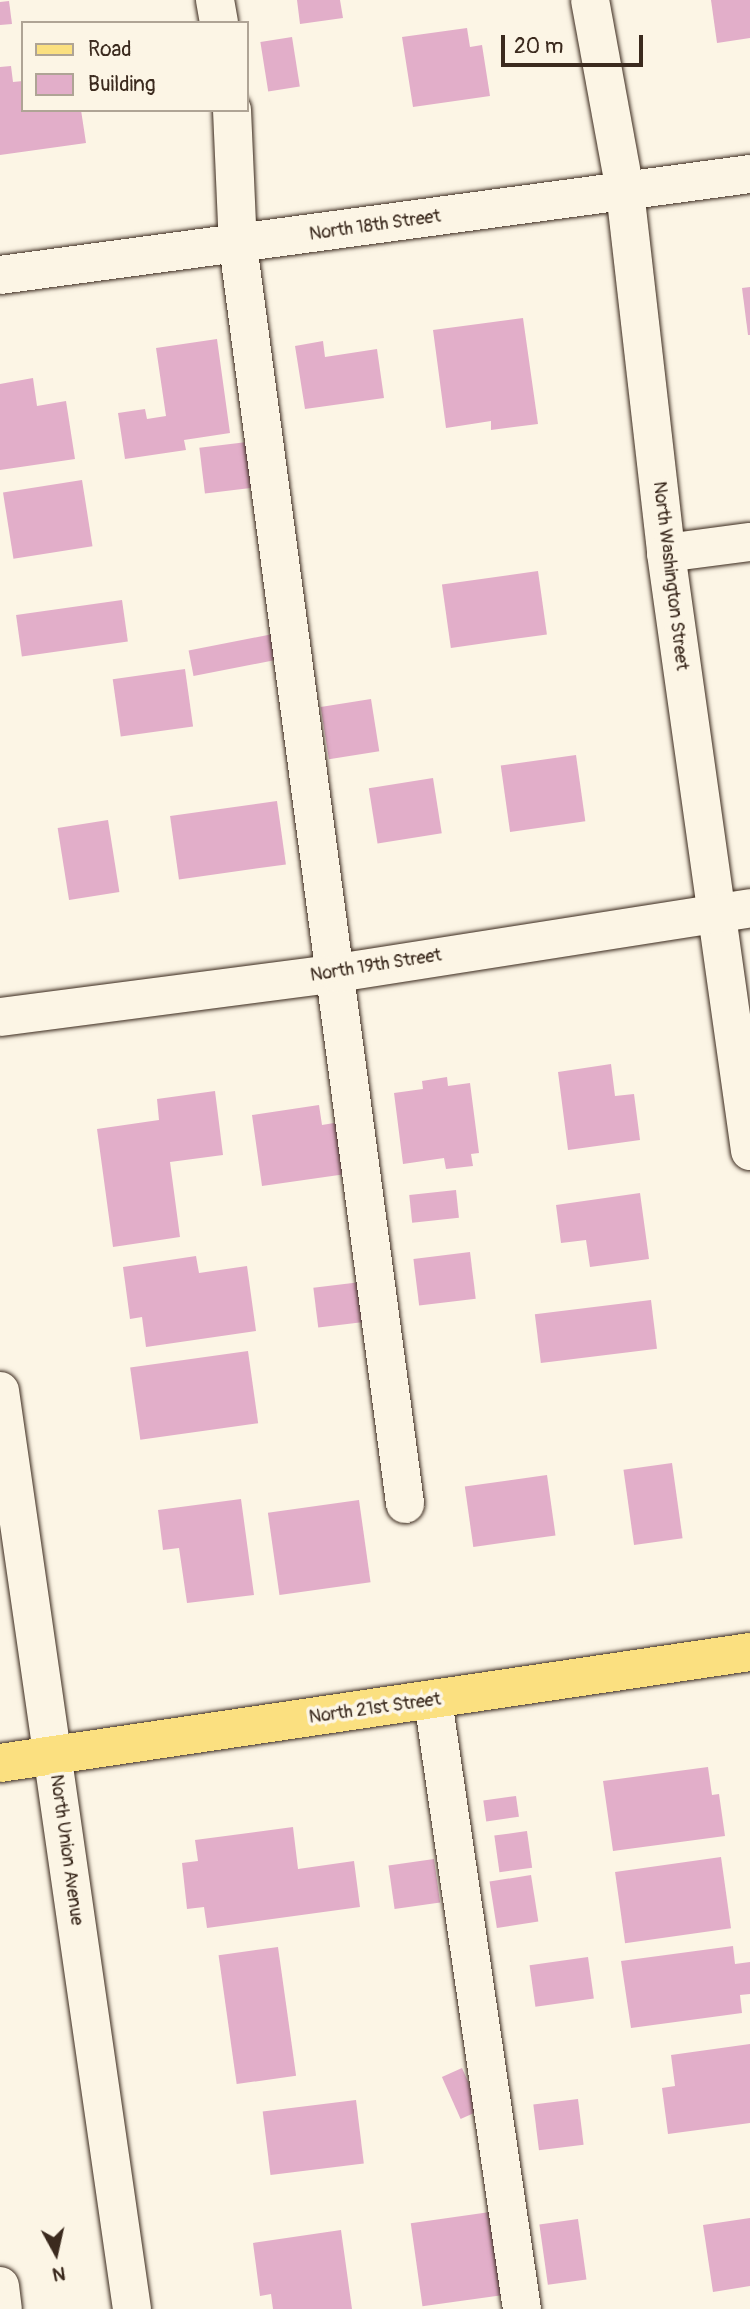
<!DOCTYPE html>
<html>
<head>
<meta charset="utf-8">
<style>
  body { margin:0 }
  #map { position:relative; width:750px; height:2309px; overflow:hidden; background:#fcf5e5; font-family:Pangolin,sans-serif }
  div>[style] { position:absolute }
  .building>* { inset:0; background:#e2aec9; transform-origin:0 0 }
  .roads { filter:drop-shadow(0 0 2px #3b2a1e) drop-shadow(0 0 2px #3b2a1e) }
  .minor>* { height:38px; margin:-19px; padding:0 19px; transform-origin:19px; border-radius:19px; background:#fcf5e5 }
  .major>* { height:38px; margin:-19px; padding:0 19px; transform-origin:19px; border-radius:19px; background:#fbe080 }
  span { translate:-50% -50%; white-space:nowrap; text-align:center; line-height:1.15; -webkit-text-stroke:7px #fcf5e5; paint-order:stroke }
  .street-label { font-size:18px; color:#3b2a1e }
  .legend { position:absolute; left:21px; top:21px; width:228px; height:91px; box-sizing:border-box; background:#fcf5e5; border:2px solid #afa495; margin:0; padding:9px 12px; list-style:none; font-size:21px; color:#3b2a1e }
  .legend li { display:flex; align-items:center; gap:14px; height:35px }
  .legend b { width:35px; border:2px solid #afa495 }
  .north { position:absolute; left:21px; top:2218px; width:70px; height:70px; -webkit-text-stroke:5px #fcf5e5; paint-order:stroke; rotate:172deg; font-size:19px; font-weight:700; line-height:28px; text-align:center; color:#3b2a1e }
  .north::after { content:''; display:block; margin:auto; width:24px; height:32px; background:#3b2a1e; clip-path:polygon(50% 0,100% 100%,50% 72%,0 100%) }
  .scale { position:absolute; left:501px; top:35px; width:142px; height:32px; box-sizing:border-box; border:4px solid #3b2a1e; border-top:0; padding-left:9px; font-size:21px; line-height:24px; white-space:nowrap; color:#3b2a1e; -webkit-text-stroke:5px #fcf5e5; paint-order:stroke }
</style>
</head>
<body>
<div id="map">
  <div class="building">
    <div style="clip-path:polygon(297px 0,340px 0,343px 18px,300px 24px)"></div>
    <div style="clip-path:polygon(711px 0,750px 0,750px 38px,717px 43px)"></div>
    <div style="clip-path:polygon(9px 1px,12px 24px,0 25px,0 2px)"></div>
    <div style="clip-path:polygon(467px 28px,470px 47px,482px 45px,490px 96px,413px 107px,402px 37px)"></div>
    <div style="left:292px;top:37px;width:50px;height:32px;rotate:81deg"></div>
    <div style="clip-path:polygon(11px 66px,13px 82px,23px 81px,23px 110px,81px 110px,86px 143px,0 155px,0 67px)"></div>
    <div style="clip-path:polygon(750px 287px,750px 335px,748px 335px,742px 288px)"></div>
    <div style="clip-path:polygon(523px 318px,538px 424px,491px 430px,491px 421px,446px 428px,433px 330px)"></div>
    <div style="clip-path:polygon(217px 339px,230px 433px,184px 440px,186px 450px,125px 459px,118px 413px,145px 409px,147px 419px,166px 416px,156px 348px)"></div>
    <div style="clip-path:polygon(323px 341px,325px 357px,377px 349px,384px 398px,305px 409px,295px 346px)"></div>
    <div style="clip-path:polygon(33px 378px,37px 406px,66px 401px,75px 459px,0 470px,0 384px)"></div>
    <div style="left:247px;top:442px;width:46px;height:48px;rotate:83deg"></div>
    <div style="left:82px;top:480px;width:67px;height:80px;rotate:81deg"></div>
    <div style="left:538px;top:571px;width:64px;height:97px;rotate:82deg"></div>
    <div style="left:122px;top:600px;width:42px;height:107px;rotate:82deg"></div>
    <div style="left:273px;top:634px;width:26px;height:86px;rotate:79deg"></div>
    <div style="left:185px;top:669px;width:58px;height:73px;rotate:82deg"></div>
    <div style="left:371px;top:699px;width:53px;height:51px;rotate:81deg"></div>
    <div style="left:576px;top:755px;width:67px;height:76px;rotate:82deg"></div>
    <div style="left:433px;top:778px;width:56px;height:65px;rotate:81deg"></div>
    <div style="left:277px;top:801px;width:64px;height:108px;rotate:82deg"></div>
    <div style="left:108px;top:820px;width:73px;height:51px;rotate:81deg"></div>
    <div style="clip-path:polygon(611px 1064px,615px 1096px,634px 1094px,640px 1140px,568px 1150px,558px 1072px)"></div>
    <div style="clip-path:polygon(447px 1077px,448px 1086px,470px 1083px,479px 1153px,471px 1154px,473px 1166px,446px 1169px,444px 1158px,403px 1164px,394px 1093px,423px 1089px,422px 1081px)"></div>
    <div style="clip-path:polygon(215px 1091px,223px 1155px,170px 1162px,180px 1237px,113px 1247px,97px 1129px,159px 1120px,157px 1099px)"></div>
    <div style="clip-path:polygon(319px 1105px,322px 1125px,346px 1121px,353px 1173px,262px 1186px,252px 1115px)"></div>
    <div style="left:456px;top:1190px;width:28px;height:47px;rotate:84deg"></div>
    <div style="clip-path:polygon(640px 1193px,649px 1259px,590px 1267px,586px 1240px,561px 1243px,556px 1205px)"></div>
    <div style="left:470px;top:1252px;width:47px;height:57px;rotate:83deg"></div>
    <div style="clip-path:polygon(196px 1256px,199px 1273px,247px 1266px,256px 1331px,146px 1347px,142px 1317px,130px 1319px,123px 1267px)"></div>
    <div style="left:361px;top:1282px;width:40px;height:48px;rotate:83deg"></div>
    <div style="left:651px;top:1300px;width:49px;height:117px;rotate:83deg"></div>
    <div style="left:248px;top:1351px;width:73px;height:119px;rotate:82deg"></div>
    <div style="left:672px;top:1463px;width:76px;height:49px;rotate:82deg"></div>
    <div style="left:547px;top:1475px;width:61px;height:83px;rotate:82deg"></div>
    <div style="clip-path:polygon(241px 1499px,254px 1595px,187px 1603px,179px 1548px,163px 1550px,158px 1510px)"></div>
    <div style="left:359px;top:1500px;width:83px;height:92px;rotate:82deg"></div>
    <div style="clip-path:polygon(708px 1767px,712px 1795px,719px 1794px,725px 1836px,613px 1851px,603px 1781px)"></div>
    <div style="left:516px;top:1796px;width:21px;height:33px;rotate:82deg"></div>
    <div style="clip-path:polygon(293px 1827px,298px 1869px,354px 1861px,360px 1907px,207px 1928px,204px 1907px,187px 1909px,182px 1863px,198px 1861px,195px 1840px)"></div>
    <div style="left:527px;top:1831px;width:37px;height:33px;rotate:82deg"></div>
    <div style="left:721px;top:1857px;width:72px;height:107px;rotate:82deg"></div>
    <div style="left:434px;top:1859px;width:44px;height:46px;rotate:82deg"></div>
    <div style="left:531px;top:1875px;width:47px;height:42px;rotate:81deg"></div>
    <div style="clip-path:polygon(733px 1946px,735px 1964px,750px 1962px,750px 1994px,740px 1995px,742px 2013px,631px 2028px,621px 1961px)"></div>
    <div style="left:278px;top:1947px;width:130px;height:60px;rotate:82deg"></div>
    <div style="left:588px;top:1957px;width:42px;height:59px;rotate:82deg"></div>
    <div style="clip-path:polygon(750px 2044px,750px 2123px,668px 2134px,662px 2088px,675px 2086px,671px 2055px)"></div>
    <div style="left:462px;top:2068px;width:46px;height:22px;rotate:66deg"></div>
    <div style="left:578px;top:2099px;width:46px;height:45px;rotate:83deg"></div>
    <div style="left:356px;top:2100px;width:64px;height:94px;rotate:83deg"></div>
    <div style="left:490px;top:2212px;width:84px;height:80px;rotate:82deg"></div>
    <div style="clip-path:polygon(750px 2218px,750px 2286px,713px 2292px,703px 2225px)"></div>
    <div style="left:578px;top:2219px;width:61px;height:39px;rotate:82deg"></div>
    <div style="clip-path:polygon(341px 2230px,352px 2309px,273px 2309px,271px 2294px,260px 2296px,253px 2243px)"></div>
  </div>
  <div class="roads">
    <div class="minor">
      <div style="left:215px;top:0;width:23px;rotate:80deg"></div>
      <div style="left:590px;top:0;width:194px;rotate:79.6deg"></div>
      <div style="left:625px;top:191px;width:364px;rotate:83.5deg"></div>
      <div style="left:666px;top:553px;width:604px;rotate:82deg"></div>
      <div style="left:232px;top:110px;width:135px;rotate:87.5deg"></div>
      <div style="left:238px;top:245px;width:1270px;rotate:82.44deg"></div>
      <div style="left:0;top:275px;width:757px;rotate:-7.67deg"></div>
      <div style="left:666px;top:553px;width:85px;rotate:-7.5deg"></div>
      <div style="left:0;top:1017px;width:340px;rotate:-7.4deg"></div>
      <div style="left:337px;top:973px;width:418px;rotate:-8.9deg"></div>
      <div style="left:0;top:1391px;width:927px;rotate:81.82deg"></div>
      <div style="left:433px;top:1700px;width:615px;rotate:81.69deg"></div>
      <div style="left:0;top:2286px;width:23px;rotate:83deg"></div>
    </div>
    <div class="major">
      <div style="left:0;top:1763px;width:758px;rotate:-8.42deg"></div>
    </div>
  </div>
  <div class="street-label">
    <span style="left:375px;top:226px;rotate:-8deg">North 18th Street</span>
    <span style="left:670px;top:576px;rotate:83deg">North Washington Street</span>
    <span style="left:376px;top:966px;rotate:-9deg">North 19th Street</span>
    <span style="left:375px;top:1709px;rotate:-8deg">North 21st Street</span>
    <span style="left:66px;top:1850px;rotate:82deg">North Union Avenue</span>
  </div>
  <ul class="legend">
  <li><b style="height:9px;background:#fbe080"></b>Road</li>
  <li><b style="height:19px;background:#e2aec9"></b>Building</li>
  </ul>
  <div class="north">N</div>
  <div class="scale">20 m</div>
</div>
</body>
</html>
